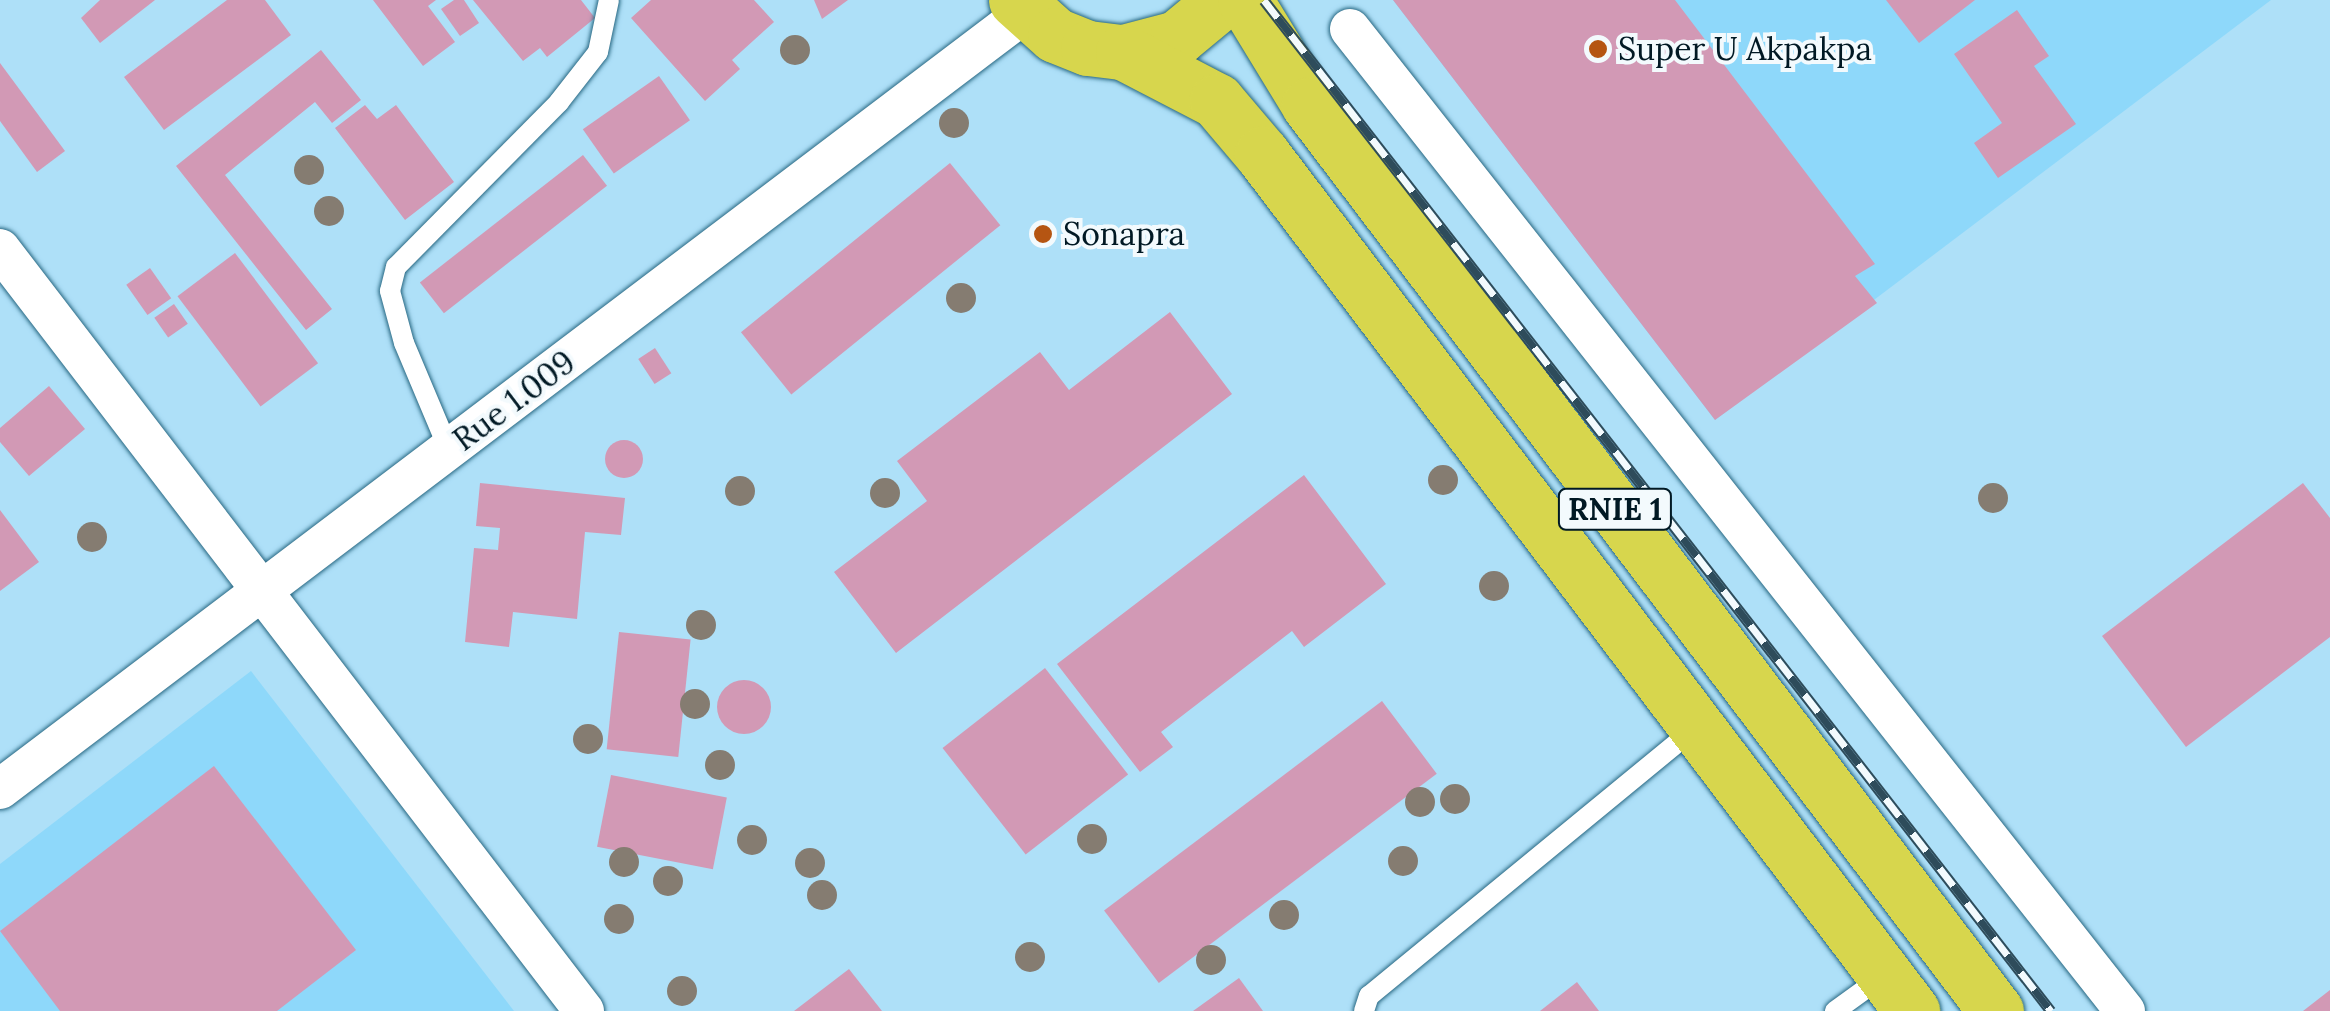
<!DOCTYPE html>
<html>
<head>
<meta charset="utf-8">
<style>
  body { margin:0 }
  #map { position:relative; width:2330px; height:1011px; overflow:hidden; background:#aee0f8; font-family:Lora,serif }
  div>[style] { position:absolute }
  .built>* { inset:0; background:#8ed8fa }
  .building>* { inset:0; background:#d299b5; transform-origin:0 0 }
  .round { border-radius:50% }
  .roads { filter:drop-shadow(0 0 2px #276782) drop-shadow(0 0 2px #276782) }
  .lane>* { height:20px; margin:-10px; padding:0 10px; transform-origin:10px; border-radius:10px; background:#fff }
  .street>* { height:40px; margin:-20px; padding:0 20px; transform-origin:20px; border-radius:20px; background:#fff }
  .highway>* { height:55px; margin:-27.5px; padding:0 27.5px; transform-origin:27.5px; border-radius:27.5px; background:#d7d64d }
  .rail>* { height:11px; margin-top:-5.5px; transform-origin:0; background:repeating-linear-gradient(90deg,#f3fafd 0 22px,#2e4c5b 0 44px); box-sizing:border-box; border-block:2px solid #2e4c5b }
  .trees>* { width:30px; height:30px; margin:-15px; border-radius:50%; background:#857c71 }
  .dots>* { width:28px; height:28px; translate:-50% -50%; box-sizing:border-box; border:5px solid #f3fafd; border-radius:50% }
  span { translate:-50% -50%; white-space:nowrap; text-align:center; line-height:1.15; -webkit-text-stroke:8px #f3fafd; paint-order:stroke }
  .shield-label span { padding:2px 8px; background:#f3fafd; border:2px solid; border-radius:8px; -webkit-text-stroke-width:0 }
  .shield-label { font-size:30px; color:#011924; font-weight:700 }
  .poi-label { font-size:32px; color:#011924 }
  .left { translate:0 -50%; text-align:left }
  .street-label { font-size:32px; color:#011924 }
</style>
</head>
<body>
<div id="map">
  <div class="built">
    <div style="clip-path:polygon(1393px 0,2271px 0,1715px 420px)"></div>
    <div style="clip-path:polygon(251px 671px,514px 1011px,0 1011px,0 864px)"></div>
  </div>
  <div class="building">
    <div style="clip-path:polygon(155px 0,100px 43px,81px 18px,100px 0)"></div>
    <div style="clip-path:polygon(227px 0,265px 0,291px 35px,164px 130px,124px 77px)"></div>
    <div style="clip-path:polygon(373px 0,436px 0,428px 6px,455px 42px,423px 66px)"></div>
    <div style="clip-path:polygon(454px 0,464px 0,479px 23px,460px 36px,441px 9px)"></div>
    <div style="clip-path:polygon(473px 0,581px 0,595px 18px,547px 57px,540px 48px,523px 61px)"></div>
    <div style="clip-path:polygon(651px 0,754px 0,774px 22px,732px 60px,740px 69px,705px 101px,631px 18px)"></div>
    <div style="clip-path:polygon(814px 0,848px 0,822px 19px)"></div>
    <div style="clip-path:polygon(1393px 0,1675px 0,1875px 264px,1855px 276px,1877px 303px,1715px 420px)"></div>
    <div style="clip-path:polygon(1886px 0,1975px 0,1919px 43px)"></div>
    <div style="clip-path:polygon(2017px 10px,2049px 56px,2034px 66px,2076px 124px,1998px 178px,1974px 143px,2002px 123px,1954px 54px)"></div>
    <div style="clip-path:polygon(321px 50px,361px 100px,332px 123px,315px 102px,225px 175px,332px 309px,306px 330px,176px 166px)"></div>
    <div style="clip-path:polygon(0 63px,65px 151px,37px 172px,0 121px)"></div>
    <div style="left:659px;top:76px;width:54px;height:93px;rotate:55deg"></div>
    <div style="clip-path:polygon(365px 105px,377px 119px,396px 105px,454px 182px,405px 220px,335px 128px)"></div>
    <div style="left:583px;top:155px;width:39px;height:207px;rotate:52deg"></div>
    <div style="left:950px;top:163px;width:80px;height:269px;rotate:51deg"></div>
    <div style="left:235px;top:253px;width:138px;height:72px;rotate:53deg"></div>
    <div style="left:150px;top:268px;width:37px;height:29px;rotate:55deg"></div>
    <div style="left:174px;top:304px;width:24px;height:24px;rotate:55deg"></div>
    <div style="clip-path:polygon(1170px 312px,1232px 394px,896px 653px,834px 572px,927px 501px,897px 461px,1040px 352px,1069px 390px)"></div>
    <div style="left:655px;top:348px;width:30px;height:20px;rotate:57deg"></div>
    <div style="clip-path:polygon(49px 386px,85px 429px,29px 476px,0 442px,0 428px)"></div>
    <div class="round" style="left:605px;top:440px;width:38px;height:38px"></div>
    <div style="clip-path:polygon(1304px 475px,1386px 584px,1304px 647px,1292px 631px,1161px 732px,1173px 747px,1140px 772px,1057px 664px)"></div>
    <div style="clip-path:polygon(480px 483px,625px 498px,621px 535px,585px 532px,577px 619px,513px 612px,509px 647px,465px 642px,474px 548px,498px 550px,500px 528px,476px 526px)"></div>
    <div style="clip-path:polygon(2303px 483px,2330px 518px,2330px 637px,2186px 747px,2102px 636px)"></div>
    <div style="clip-path:polygon(0 510px,39px 562px,0 591px)"></div>
    <div style="left:619px;top:632px;width:72px;height:118px;rotate:6deg"></div>
    <div style="left:1045px;top:668px;width:135px;height:130px;rotate:52deg"></div>
    <div class="round" style="left:717px;top:680px;width:54px;height:54px"></div>
    <div style="left:1382px;top:701px;width:91px;height:348px;rotate:53deg"></div>
    <div style="clip-path:polygon(214px 766px,356px 950px,277px 1011px,60px 1011px,0 931px)"></div>
    <div style="left:611px;top:775px;width:118px;height:73px;rotate:11deg"></div>
    <div style="clip-path:polygon(849px 969px,882px 1011px,794px 1011px)"></div>
    <div style="clip-path:polygon(1239px 978px,1263px 1011px,1193px 1011px)"></div>
    <div style="clip-path:polygon(1577px 982px,1599px 1011px,1540px 1011px)"></div>
    <div style="clip-path:polygon(2330px 990px,2330px 1011px,2303px 1011px)"></div>
  </div>
  <div class="roads">
    <div class="lane">
      <div style="left:449px;top:450px;width:116px;rotate:-112.8deg"></div>
      <div style="left:404px;top:343px;width:54px;rotate:-105.1deg"></div>
      <div style="left:390px;top:291px;width:25px;rotate:-76deg"></div>
      <div style="left:396px;top:267px;width:232px;rotate:-45.3deg"></div>
      <div style="left:559px;top:102px;width:63px;rotate:-52deg"></div>
      <div style="left:598px;top:52px;width:53px;rotate:-78.1deg"></div>
      <div style="left:1364px;top:1011px;width:16px;rotate:-72deg"></div>
      <div style="left:1369px;top:996px;width:422px;rotate:-39.4deg"></div>
      <div style="left:1835px;top:1011px;width:58px;rotate:-35.9deg"></div>
    </div>
    <div class="street">
      <div style="left:1350px;top:29px;width:1251px;rotate:51.72deg"></div>
      <div style="left:0;top:249px;width:960px;rotate:52.53deg"></div>
      <div style="left:0;top:789px;width:1287px;rotate:-37.14deg"></div>
    </div>
    <div class="highway">
      <div style="left:1016px;top:0;width:52px;rotate:41.9deg"></div>
      <div style="left:1055px;top:35px;width:35px;rotate:22deg"></div>
      <div style="left:1088px;top:48px;width:35px;rotate:7deg"></div>
      <div style="left:1123px;top:52px;width:56px;rotate:-14.5deg"></div>
      <div style="left:1177px;top:38px;width:60px;rotate:-39.6deg"></div>
      <div style="left:1245px;top:0;width:123px;rotate:58.6deg"></div>
      <div style="left:1309px;top:105px;width:1137px;rotate:52.83deg"></div>
      <div style="left:1123px;top:52px;width:106px;rotate:27.5deg"></div>
      <div style="left:1217px;top:101px;width:70px;rotate:49.7deg"></div>
      <div style="left:1262px;top:154px;width:1076px;rotate:52.82deg"></div>
    </div>
  </div>
  <div class="rail">
    <div style="left:1264px;top:0;width:1281px;rotate:52.1deg"></div>
  </div>
  <div class="trees">
    <div style="left:795px;top:50px"></div>
    <div style="left:954px;top:123px"></div>
    <div style="left:309px;top:170px"></div>
    <div style="left:329px;top:211px"></div>
    <div style="left:961px;top:298px"></div>
    <div style="left:1443px;top:480px"></div>
    <div style="left:740px;top:491px"></div>
    <div style="left:885px;top:493px"></div>
    <div style="left:1993px;top:498px"></div>
    <div style="left:92px;top:537px"></div>
    <div style="left:1494px;top:586px"></div>
    <div style="left:701px;top:625px"></div>
    <div style="left:695px;top:704px"></div>
    <div style="left:588px;top:739px"></div>
    <div style="left:720px;top:765px"></div>
    <div style="left:1455px;top:799px"></div>
    <div style="left:1420px;top:802px"></div>
    <div style="left:1092px;top:839px"></div>
    <div style="left:752px;top:840px"></div>
    <div style="left:1403px;top:861px"></div>
    <div style="left:624px;top:862px"></div>
    <div style="left:810px;top:863px"></div>
    <div style="left:668px;top:881px"></div>
    <div style="left:822px;top:895px"></div>
    <div style="left:1284px;top:915px"></div>
    <div style="left:619px;top:919px"></div>
    <div style="left:1030px;top:957px"></div>
    <div style="left:1211px;top:960px"></div>
    <div style="left:682px;top:991px"></div>
  </div>
  <div class="dots">
    <div style="left:1598px;top:49px;background:#b55512"></div>
    <div style="left:1043px;top:234px;background:#b55512"></div>
  </div>
  <div class="shield-label">
    <span style="left:1615px;top:509px">RNIE 1</span>
  </div>
  <div class="poi-label">
    <span class="left" style="left:1618px;top:49px">Super U Akpakpa</span>
    <span class="left" style="left:1063px;top:234px">Sonapra</span>
  </div>
  <div class="street-label">
    <span style="left:514px;top:401px;rotate:-37deg">Rue 1.009</span>
  </div>
</div>
</body>
</html>
